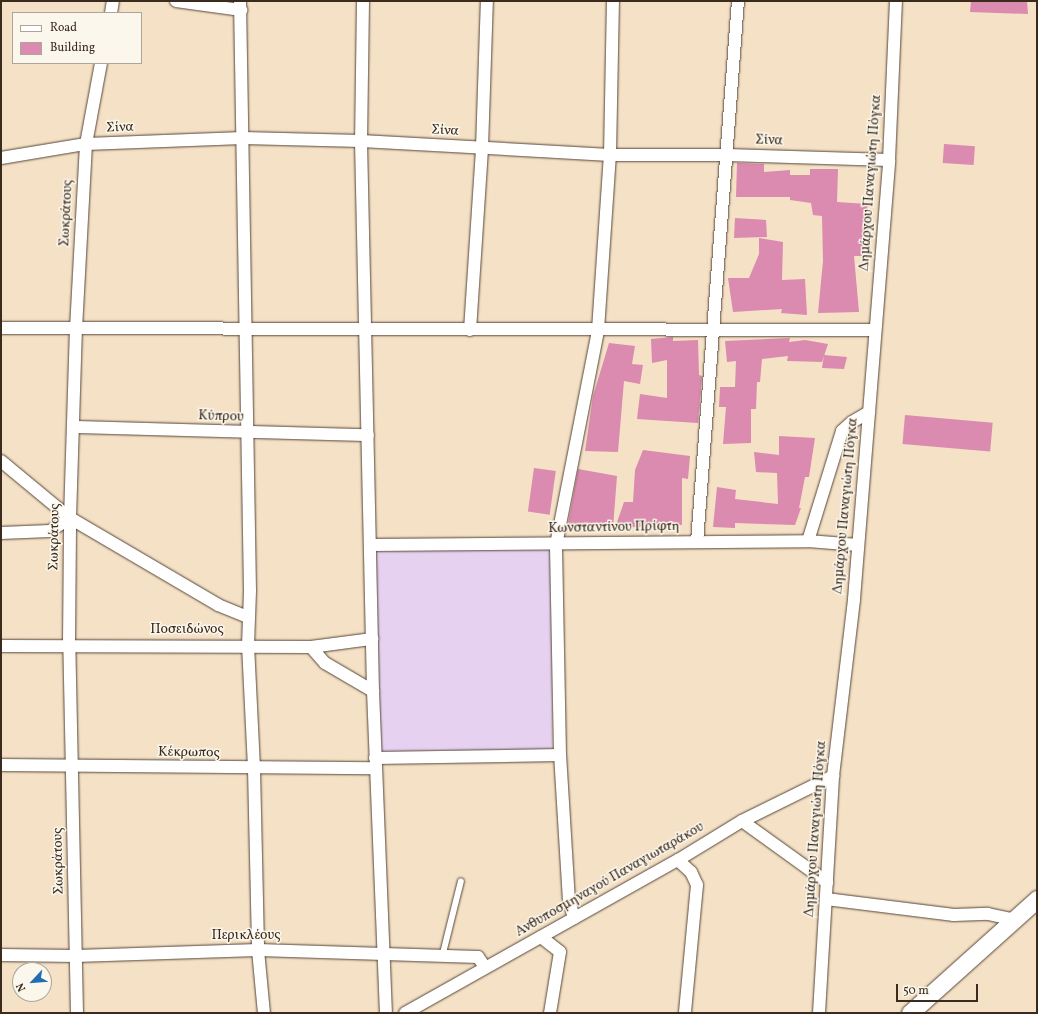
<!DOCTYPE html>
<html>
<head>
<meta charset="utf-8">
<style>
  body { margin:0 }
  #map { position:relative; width:1038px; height:1014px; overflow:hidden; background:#f4e1c6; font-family:Vollkorn,serif }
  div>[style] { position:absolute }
  .built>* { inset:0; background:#e6d2f0; transform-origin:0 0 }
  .building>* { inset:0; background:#db8ab0; transform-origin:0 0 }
  .roads { filter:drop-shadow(0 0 1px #574537) drop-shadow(0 0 1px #574537) }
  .lane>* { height:6px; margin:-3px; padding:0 3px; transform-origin:3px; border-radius:3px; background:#fff }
  .street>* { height:12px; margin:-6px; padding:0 6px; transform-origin:6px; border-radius:6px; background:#fff }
  .secondary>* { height:17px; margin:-8.5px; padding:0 8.5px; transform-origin:8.5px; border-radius:8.5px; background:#fff }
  span { translate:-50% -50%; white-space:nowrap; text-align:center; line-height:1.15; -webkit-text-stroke:3px #fbf7ec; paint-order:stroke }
  .street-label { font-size:14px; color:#3b2a1e }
  .frame { position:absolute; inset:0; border:2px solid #3b2a1e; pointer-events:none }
  .legend { position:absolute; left:12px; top:12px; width:130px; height:52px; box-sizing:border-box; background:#fbf7ec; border:1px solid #aea59a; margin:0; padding:5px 7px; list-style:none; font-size:12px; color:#3b2a1e }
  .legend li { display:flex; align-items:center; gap:8px; height:20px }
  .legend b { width:20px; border:1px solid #aea59a }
  .north { position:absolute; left:12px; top:962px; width:40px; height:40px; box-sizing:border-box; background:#fbf7ec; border:1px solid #aea59a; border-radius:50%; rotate:244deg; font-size:11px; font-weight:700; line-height:16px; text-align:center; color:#3b2a1e }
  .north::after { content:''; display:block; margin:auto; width:14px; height:18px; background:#1f6fb2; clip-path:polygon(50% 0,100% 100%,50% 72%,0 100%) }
  .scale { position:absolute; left:896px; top:984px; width:82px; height:18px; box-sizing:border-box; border:2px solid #3b2a1e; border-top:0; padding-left:5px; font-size:12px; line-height:14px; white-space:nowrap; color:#3b2a1e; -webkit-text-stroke:3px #fbf7ec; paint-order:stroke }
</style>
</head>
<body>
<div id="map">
  <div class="built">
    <div style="left:552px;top:544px;width:208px;height:183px;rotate:90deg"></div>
  </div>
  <div class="building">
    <div style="clip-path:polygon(971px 1px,1027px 1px,1028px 14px,970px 12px)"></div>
    <div style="left:944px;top:144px;width:31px;height:19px;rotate:4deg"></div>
    <div style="clip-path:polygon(737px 163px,764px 164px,764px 172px,790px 170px,790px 175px,810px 175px,810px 169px,838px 169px,837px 202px,867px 204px,871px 256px,854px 256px,859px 312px,818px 313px,823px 261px,822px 216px,813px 215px,811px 203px,790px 200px,790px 197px,736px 197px)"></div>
    <div style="clip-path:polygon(735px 218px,766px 220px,767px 237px,734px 238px)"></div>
    <div style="clip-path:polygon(759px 238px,783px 242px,782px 280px,805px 279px,807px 315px,781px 313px,782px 309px,733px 312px,728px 278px,749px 278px,759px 254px)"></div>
    <div style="clip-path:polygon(673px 337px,673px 341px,698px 340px,699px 375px,702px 376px,698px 423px,637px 419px,640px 394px,667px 398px,667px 360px,652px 363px,651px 339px)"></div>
    <div style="clip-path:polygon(790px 338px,789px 342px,805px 340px,828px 344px,822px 362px,787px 361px,788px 356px,762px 359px,760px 382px,757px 382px,756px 409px,751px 409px,751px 443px,723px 444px,726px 407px,719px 407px,720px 387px,735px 387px,736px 361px,727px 362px,725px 341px)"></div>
    <div style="clip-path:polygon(609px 343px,635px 346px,632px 364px,643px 365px,640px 384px,624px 381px,618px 452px,585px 451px,593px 396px)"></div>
    <div style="clip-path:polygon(824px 355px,847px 357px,844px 369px,822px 368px)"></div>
    <div style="left:905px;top:415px;width:88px;height:29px;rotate:5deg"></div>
    <div style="clip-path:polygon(779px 436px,815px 438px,809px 477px,805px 477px,799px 508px,801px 508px,795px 525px,735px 523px,735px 528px,713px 527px,717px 487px,736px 490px,735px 499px,778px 504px,777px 473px,756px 472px,754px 452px,779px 455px)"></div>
    <div style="clip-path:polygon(643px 450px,690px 456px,688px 479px,682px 478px,682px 525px,615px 528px,624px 502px,633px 502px,635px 470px)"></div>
    <div style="left:534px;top:468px;width:22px;height:44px;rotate:8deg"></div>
    <div style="clip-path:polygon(578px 469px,617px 476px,613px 528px,598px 527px,598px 523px,568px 524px)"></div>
  </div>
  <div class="roads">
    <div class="lane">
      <div style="left:442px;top:957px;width:78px;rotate:-76deg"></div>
    </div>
    <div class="street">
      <div style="left:176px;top:1px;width:66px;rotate:7.9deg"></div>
      <div style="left:240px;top:1px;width:590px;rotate:89.03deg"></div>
      <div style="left:250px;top:591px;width:54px;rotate:92.1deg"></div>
      <div style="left:248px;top:645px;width:124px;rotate:87.2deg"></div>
      <div style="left:254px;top:769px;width:181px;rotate:88.7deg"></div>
      <div style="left:258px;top:950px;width:63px;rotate:84.6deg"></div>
      <div style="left:363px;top:1px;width:140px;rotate:90.8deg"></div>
      <div style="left:361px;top:141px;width:550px;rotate:88.75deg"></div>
      <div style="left:373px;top:691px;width:322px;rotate:87.7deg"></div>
      <div style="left:111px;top:13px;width:12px;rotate:-81deg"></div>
      <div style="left:1px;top:158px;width:86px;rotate:-9.4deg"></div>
      <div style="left:86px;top:144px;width:157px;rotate:-2.2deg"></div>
      <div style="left:243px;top:138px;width:118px;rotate:1.5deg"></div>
      <div style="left:361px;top:141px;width:249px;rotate:3.2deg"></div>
      <div style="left:610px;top:155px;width:117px"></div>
      <div style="left:727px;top:155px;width:162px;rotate:1.8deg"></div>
      <div style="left:1px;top:328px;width:874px;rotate:0.13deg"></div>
      <div style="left:470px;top:330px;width:182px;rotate:-86.2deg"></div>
      <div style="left:482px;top:148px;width:147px;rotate:-88.1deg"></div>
      <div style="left:74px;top:427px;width:294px;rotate:1.6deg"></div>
      <div style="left:1px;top:461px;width:89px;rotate:39.6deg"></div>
      <div style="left:70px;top:518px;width:172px;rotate:30.4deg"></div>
      <div style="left:218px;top:605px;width:32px;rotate:22deg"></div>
      <div style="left:1px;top:533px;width:49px;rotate:-2.3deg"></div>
      <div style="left:50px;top:531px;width:24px;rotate:-33deg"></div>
      <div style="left:808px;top:541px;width:115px;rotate:-72.8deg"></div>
      <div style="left:842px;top:431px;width:13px;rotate:-42deg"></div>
      <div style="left:852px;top:422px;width:20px;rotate:-30deg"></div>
      <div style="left:697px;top:542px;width:543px;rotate:-85.67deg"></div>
      <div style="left:371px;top:545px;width:437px;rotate:-0.5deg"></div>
      <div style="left:808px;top:541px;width:50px;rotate:4.6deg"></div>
      <div style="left:1px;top:646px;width:310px;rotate:0.2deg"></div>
      <div style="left:311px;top:647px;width:62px;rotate:-7.5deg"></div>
      <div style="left:311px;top:647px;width:21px;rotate:49deg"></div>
      <div style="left:325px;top:663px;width:56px;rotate:30.3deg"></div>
      <div style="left:375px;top:758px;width:185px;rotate:-0.9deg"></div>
      <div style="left:1px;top:765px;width:374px;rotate:0.5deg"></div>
      <div style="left:742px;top:821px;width:105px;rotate:35.7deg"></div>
      <div style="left:678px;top:860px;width:18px;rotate:43deg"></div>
      <div style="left:691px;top:872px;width:14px;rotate:65deg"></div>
      <div style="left:697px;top:885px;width:129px;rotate:95.4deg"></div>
      <div style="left:826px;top:899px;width:129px;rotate:7.1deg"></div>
      <div style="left:954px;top:915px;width:34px;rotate:-2deg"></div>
      <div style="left:988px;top:914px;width:29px;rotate:12deg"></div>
      <div style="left:574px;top:918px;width:18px;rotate:-106deg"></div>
      <div style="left:569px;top:901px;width:146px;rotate:-93.5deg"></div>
      <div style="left:560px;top:755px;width:210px;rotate:-91.1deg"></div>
      <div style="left:556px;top:545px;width:219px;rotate:-78.9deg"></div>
      <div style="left:598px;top:330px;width:175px;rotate:-86.1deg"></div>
      <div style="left:610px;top:155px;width:154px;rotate:-88.9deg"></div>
      <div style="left:541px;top:937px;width:24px;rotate:38deg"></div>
      <div style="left:560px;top:952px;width:62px;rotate:99.3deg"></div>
      <div style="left:1px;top:955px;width:75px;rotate:0.8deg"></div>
      <div style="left:76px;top:956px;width:182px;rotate:-1.9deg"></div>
      <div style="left:258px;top:950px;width:220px;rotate:1.8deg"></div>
      <div style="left:478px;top:957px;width:12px;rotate:55deg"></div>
      <div style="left:77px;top:1013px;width:369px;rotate:-91.2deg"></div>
      <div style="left:69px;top:644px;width:126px;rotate:-89.5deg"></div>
      <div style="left:70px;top:518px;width:189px;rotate:-88.2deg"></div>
      <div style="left:76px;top:329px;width:185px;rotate:-86.9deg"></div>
      <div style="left:86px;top:144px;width:82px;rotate:-79.5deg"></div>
      <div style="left:405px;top:1013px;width:313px;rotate:-29.3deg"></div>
      <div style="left:678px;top:860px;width:75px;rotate:-31.4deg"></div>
      <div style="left:742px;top:821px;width:102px;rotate:-26.3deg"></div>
      <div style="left:819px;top:1013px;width:237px;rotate:-86.6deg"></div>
      <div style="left:833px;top:776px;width:178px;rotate:-83.2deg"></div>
      <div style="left:854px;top:599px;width:440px;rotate:-85.4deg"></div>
      <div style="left:889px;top:160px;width:159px;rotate:-87.5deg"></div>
    </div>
    <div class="secondary">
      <div style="left:910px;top:1013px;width:171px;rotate:-41.9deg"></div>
    </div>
  </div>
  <div class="street-label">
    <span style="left:120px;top:128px;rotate:-2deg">Σίνα</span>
    <span style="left:445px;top:131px;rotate:3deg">Σίνα</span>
    <span style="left:769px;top:141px;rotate:2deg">Σίνα</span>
    <span style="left:871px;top:183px;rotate:-86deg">Δημάρχου Παναγιώτη Πόγκα</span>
    <span style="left:67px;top:213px;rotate:-87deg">Σωκράτους</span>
    <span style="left:221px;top:417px;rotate:2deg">Κύπρου</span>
    <span style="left:846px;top:506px;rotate:-85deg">Δημάρχου Παναγιώτη Πόγκα</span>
    <span style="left:614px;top:528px;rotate:-1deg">Κωνσταντίνου Πρίφτη</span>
    <span style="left:55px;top:537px;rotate:-89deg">Σωκράτους</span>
    <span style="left:187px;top:630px">Ποσειδώνος</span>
    <span style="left:189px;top:753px;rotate:1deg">Κέκρωπος</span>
    <span style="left:816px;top:829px;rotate:-86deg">Δημάρχου Παναγιώτη Πόγκα</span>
    <span style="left:59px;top:861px;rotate:-91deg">Σωκράτους</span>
    <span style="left:610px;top:880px;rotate:-30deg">Ανθυποσμηναγού Παναγιωταράκου</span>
    <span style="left:246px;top:936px">Περικλέους</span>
  </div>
  <div class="frame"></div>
  <ul class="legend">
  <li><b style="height:5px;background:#fff"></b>Road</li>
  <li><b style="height:11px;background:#db8ab0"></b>Building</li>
  </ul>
  <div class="north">N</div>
  <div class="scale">50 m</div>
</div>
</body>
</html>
